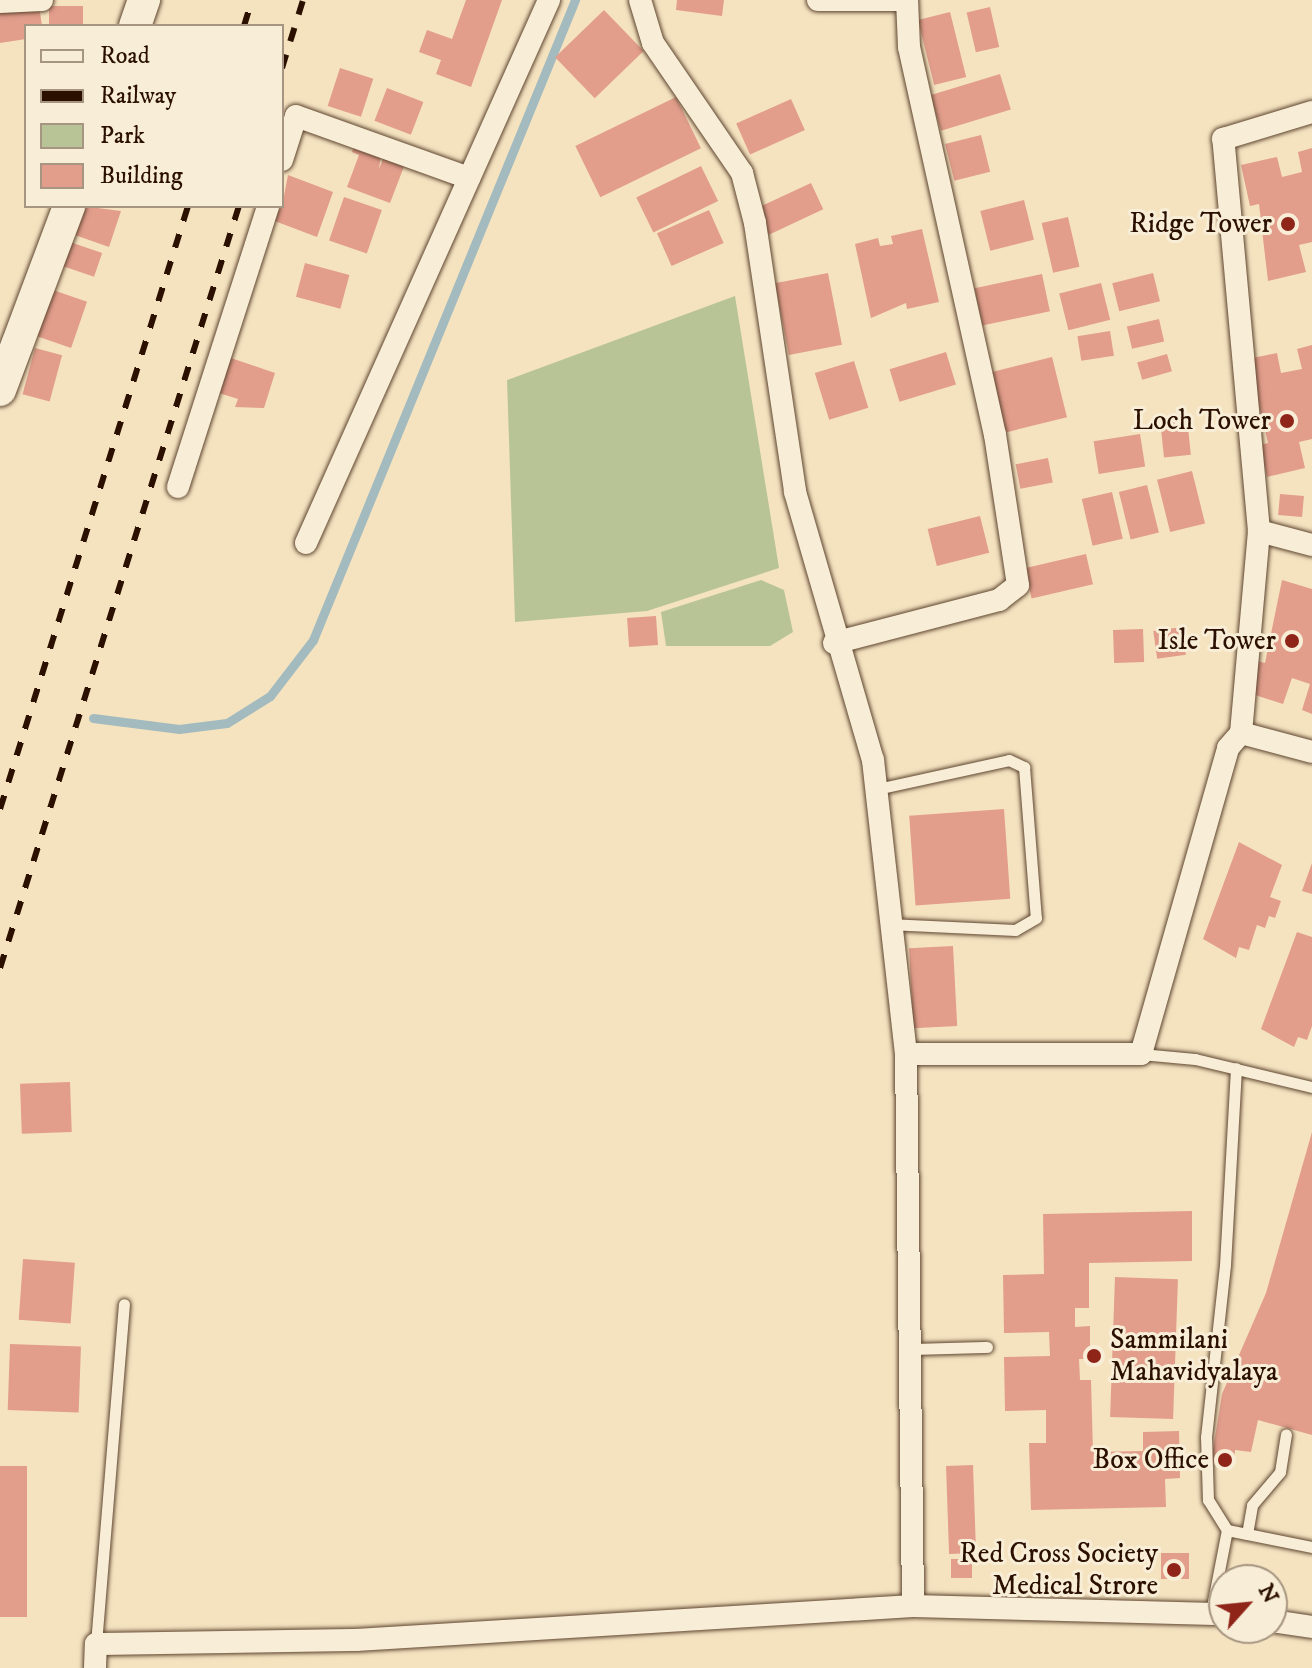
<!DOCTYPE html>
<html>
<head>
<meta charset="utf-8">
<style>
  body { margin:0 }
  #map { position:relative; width:1312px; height:1668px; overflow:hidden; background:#f5e3c0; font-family:"IM FELL DW Pica",serif }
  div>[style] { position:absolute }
  .green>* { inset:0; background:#b8c495 }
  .stream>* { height:9px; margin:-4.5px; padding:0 4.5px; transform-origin:4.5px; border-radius:4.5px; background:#a3bbbe }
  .building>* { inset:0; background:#e29d8b; transform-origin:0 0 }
  .roads { filter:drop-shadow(0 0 2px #5e4530) drop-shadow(0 0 2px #5e4530) }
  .lane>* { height:11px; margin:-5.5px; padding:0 5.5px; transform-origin:5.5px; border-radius:5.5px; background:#f8edd6 }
  .street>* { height:22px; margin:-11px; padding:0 11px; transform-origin:11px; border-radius:11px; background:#f8edd6 }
  .secondary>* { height:32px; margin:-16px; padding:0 16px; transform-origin:16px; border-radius:16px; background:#f8edd6 }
  .rail>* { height:6px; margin-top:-3px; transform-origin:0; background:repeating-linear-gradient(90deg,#2b1000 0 14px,transparent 0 28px) }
  .dots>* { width:22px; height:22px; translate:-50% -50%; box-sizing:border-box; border:4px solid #f8edd6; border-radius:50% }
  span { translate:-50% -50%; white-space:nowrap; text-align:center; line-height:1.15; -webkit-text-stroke:6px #f8edd6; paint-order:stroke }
  .poi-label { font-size:28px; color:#2b1000 }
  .right { translate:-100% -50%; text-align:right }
  .left { translate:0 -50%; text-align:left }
  .legend { position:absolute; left:24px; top:24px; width:260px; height:184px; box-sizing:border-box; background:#f8edd6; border:2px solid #a69580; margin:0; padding:10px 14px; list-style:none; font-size:24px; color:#2b1000 }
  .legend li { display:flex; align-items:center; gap:16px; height:40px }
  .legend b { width:40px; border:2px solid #a69580 }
  .north { position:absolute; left:1208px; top:1564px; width:80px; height:80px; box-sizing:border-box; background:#f8edd6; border:2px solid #a69580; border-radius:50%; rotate:63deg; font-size:22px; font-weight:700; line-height:32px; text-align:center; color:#2b1000 }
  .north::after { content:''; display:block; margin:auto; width:28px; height:36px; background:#8f2418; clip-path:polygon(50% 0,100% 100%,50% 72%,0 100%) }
</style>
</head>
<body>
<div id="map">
  <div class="green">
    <div style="clip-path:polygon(735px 296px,779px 568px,647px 611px,515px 622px,507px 380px)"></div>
    <div style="clip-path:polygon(761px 580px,784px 590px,793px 632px,770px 646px,666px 646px,661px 612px)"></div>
  </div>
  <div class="stream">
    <div style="left:93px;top:718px;width:87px;rotate:7.3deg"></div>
    <div style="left:179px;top:729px;width:48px;rotate:-7.1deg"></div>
    <div style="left:227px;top:723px;width:51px;rotate:-32.1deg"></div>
    <div style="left:270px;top:696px;width:71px;rotate:-52.5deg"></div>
    <div style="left:313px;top:640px;width:692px;rotate:-67.74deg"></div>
  </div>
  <div class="building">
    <div style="clip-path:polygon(466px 0,502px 0,471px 87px,436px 74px,441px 60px,419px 52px,427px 30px,452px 39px)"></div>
    <div style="clip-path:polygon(677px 0,724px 0,722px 16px,676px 10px)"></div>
    <div style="clip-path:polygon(39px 5px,42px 26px,26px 26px,26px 39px,0 43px,0 12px)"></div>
    <div style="left:49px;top:6px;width:34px;height:20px"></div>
    <div style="left:990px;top:7px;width:41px;height:24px;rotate:77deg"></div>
    <div style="left:604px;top:10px;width:57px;height:68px;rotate:46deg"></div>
    <div style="left:950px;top:12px;width:67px;height:33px;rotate:76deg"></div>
    <div style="left:340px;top:68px;width:35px;height:40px;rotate:18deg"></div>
    <div style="left:1000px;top:74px;width:37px;height:73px;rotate:73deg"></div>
    <div style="left:387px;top:88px;width:39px;height:35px;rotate:21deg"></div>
    <div style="left:676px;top:97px;width:57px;height:112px;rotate:64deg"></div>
    <div style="left:791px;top:99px;width:34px;height:60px;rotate:66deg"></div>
    <div style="left:981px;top:135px;width:38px;height:37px;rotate:76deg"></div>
    <div style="clip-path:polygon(355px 144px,381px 155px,379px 169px,384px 156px,405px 164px,390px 203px,347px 187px,359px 155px,352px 152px)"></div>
    <div style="clip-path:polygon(1312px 148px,1312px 242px,1299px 245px,1306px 272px,1268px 281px,1259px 204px,1250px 206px,1241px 165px,1277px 157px,1282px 177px,1302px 172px,1298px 152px)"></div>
    <div style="left:701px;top:166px;width:39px;height:72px;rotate:64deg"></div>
    <div style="clip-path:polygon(288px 175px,333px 192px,317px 237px,272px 220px,282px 206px)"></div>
    <div style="left:811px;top:183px;width:29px;height:60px;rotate:65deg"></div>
    <div style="left:344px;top:197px;width:40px;height:46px;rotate:19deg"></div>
    <div style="left:1024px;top:200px;width:41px;height:45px;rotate:76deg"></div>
    <div style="clip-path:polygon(82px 206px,121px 211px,109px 247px,72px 234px)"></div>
    <div style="left:709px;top:210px;width:36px;height:57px;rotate:66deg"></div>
    <div style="left:1068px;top:217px;width:51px;height:27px;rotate:77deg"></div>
    <div style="clip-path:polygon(922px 229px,939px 302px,907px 309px,906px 303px,871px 318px,855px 244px,878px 238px,880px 246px,893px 244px,891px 236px)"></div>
    <div style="left:70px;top:242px;width:34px;height:25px;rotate:19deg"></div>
    <div style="left:305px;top:263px;width:46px;height:35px;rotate:15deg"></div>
    <div style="left:828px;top:273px;width:73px;height:54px;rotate:79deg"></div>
    <div style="left:1153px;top:273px;width:29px;height:42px;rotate:76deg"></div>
    <div style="left:1042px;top:274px;width:38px;height:69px;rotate:78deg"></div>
    <div style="left:1101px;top:283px;width:38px;height:43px;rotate:76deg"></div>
    <div style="left:53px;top:290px;width:36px;height:49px;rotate:19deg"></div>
    <div style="left:1159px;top:319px;width:23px;height:33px;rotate:77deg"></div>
    <div style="left:1110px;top:331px;width:25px;height:33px;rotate:81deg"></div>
    <div style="clip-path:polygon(1312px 345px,1312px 439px,1299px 442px,1305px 468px,1267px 477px,1260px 445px,1268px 443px,1258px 401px,1250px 402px,1243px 360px,1277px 353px,1281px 373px,1302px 369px,1297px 349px)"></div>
    <div style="left:35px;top:348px;width:28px;height:48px;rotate:15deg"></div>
    <div style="left:946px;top:352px;width:34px;height:59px;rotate:73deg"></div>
    <div style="left:1167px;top:354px;width:18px;height:31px;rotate:74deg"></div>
    <div style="clip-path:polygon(228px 357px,275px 373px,264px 408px,235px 407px,238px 399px,216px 392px)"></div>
    <div style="left:1052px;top:357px;width:62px;height:65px;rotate:76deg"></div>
    <div style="left:854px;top:361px;width:49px;height:41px;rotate:73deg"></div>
    <div style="left:1187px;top:418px;width:37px;height:27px;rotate:84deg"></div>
    <div style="left:1140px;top:434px;width:33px;height:47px;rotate:81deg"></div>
    <div style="left:1048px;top:458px;width:25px;height:33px;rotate:79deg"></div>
    <div style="left:1192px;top:471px;width:54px;height:36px;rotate:76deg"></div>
    <div style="left:1147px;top:485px;width:49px;height:29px;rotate:76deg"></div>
    <div style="left:1112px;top:492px;width:48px;height:31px;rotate:77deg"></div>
    <div style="left:1280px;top:494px;width:24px;height:21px;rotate:5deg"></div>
    <div style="left:980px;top:516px;width:38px;height:54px;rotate:76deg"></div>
    <div style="left:1086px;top:554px;width:31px;height:63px;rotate:77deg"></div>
    <div style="clip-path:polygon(1282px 580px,1312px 589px,1312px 714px,1302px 710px,1310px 684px,1292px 678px,1283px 704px,1246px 692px,1257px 661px,1265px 663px)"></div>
    <div style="left:656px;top:616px;width:29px;height:29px;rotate:86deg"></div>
    <div style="left:1182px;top:627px;width:28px;height:29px;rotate:82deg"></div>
    <div style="left:1143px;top:629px;width:33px;height:30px;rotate:88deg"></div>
    <div style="left:1004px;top:809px;width:90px;height:95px;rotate:86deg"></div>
    <div style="clip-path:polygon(1239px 842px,1282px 865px,1270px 897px,1281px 901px,1275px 918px,1269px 916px,1265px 928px,1257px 925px,1249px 950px,1239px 947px,1236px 958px,1203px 939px)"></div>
    <div style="clip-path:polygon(1312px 863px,1312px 894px,1302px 891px)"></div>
    <div style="clip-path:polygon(1297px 932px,1312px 937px,1312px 1026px,1307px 1040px,1298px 1037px,1294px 1047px,1261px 1029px)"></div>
    <div style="left:953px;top:946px;width:80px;height:44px;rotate:87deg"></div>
    <div style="left:70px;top:1082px;width:50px;height:50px;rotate:88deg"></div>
    <div style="clip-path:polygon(1312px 1132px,1312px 1435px,1258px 1420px,1251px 1452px,1235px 1450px,1234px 1464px,1211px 1462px,1222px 1394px,1266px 1293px)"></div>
    <div style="clip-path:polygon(1192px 1211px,1192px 1261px,1089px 1263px,1089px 1308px,1075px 1308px,1075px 1327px,1090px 1326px,1090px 1359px,1079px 1359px,1080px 1380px,1091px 1380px,1093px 1452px,1143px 1451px,1143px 1432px,1179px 1431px,1180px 1478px,1165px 1479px,1166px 1507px,1031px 1510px,1029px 1443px,1046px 1443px,1046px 1410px,1005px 1411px,1004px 1357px,1050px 1356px,1049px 1332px,1004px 1333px,1003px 1275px,1044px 1274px,1043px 1214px)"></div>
    <div style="left:23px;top:1259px;width:52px;height:61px;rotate:4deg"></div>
    <div style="left:1115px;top:1277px;width:63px;height:140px;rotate:2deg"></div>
    <div style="left:10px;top:1344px;width:71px;height:66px;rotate:2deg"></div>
    <div style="left:973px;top:1465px;width:88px;height:27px;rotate:88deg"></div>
    <div style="left:0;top:1466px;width:27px;height:151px"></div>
    <div style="left:1189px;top:1553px;width:26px;height:28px;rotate:90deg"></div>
    <div style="left:951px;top:1559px;width:21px;height:19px"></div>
  </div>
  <div class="roads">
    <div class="lane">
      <div style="left:877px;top:789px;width:135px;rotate:-12.4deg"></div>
      <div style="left:1009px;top:760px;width:17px;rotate:25deg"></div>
      <div style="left:1024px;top:767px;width:151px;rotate:85.5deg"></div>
      <div style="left:1036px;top:918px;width:24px;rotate:150deg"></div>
      <div style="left:1015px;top:930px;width:127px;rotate:-177.3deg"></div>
      <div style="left:1141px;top:1054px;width:54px;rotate:5.3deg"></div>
      <div style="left:1195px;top:1059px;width:120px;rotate:13.5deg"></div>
      <div style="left:909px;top:1349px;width:78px;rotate:-1.5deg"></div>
      <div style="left:1227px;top:1530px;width:36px;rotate:-122deg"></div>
      <div style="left:1208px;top:1500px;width:63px;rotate:-91.8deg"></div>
      <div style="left:1206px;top:1437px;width:173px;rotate:-83.7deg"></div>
      <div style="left:1225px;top:1265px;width:197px;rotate:-86.8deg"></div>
      <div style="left:1247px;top:1534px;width:29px;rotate:-80deg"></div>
      <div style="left:1252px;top:1505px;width:43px;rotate:-49.7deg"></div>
      <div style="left:1280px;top:1472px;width:38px;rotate:-81deg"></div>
      <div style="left:1211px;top:1612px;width:84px;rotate:-79deg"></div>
      <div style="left:1227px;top:1530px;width:87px;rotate:11.3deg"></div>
      <div style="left:96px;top:1644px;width:341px;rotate:-85.3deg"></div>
    </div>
    <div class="street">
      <div style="left:640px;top:0;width:45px;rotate:73.2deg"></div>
      <div style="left:653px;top:43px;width:158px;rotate:55.6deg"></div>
      <div style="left:742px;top:173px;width:52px;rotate:75.4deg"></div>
      <div style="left:755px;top:223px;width:272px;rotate:81.5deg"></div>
      <div style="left:795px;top:492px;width:279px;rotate:73.8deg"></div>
      <div style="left:873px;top:760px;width:296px;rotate:83.6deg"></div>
      <div style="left:906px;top:1054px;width:552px;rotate:89.27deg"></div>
      <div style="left:818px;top:0;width:85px"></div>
      <div style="left:0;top:2px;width:42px;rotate:-2.7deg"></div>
      <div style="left:282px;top:160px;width:46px;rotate:-72.3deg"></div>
      <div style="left:296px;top:116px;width:184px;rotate:19.7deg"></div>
      <div style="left:178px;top:487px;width:295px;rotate:-72.2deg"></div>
      <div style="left:1259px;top:531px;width:55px;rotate:14.8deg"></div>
      <div style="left:306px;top:543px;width:595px;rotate:-65.89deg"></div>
      <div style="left:834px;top:643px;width:171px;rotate:-14.6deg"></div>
      <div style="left:999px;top:600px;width:24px;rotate:-38deg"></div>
      <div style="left:1018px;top:585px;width:152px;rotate:-98.7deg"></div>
      <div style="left:995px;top:435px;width:397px;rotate:-102.5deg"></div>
      <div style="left:909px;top:47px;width:47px;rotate:-92.4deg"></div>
      <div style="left:1241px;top:733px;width:73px;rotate:15deg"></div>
      <div style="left:906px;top:1054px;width:235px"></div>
      <div style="left:1141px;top:1054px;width:318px;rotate:-74.1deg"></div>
      <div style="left:1228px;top:748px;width:20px;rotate:-49deg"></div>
      <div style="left:1241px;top:733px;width:203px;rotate:-84.9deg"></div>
      <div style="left:1259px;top:531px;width:394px;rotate:-95.2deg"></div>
      <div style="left:1223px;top:139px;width:93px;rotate:-16.9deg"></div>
      <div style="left:1272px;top:1621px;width:40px;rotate:8.5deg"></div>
      <div style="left:95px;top:1668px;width:24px;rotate:-88deg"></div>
      <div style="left:96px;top:1644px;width:260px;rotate:-0.9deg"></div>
      <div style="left:356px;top:1640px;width:558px;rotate:-3.49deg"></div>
      <div style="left:913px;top:1606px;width:311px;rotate:1.5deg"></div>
    </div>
    <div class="secondary">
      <div style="left:135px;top:26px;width:28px;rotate:-71deg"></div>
      <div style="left:0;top:390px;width:197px;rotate:-69.4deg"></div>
    </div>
  </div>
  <div class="rail">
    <div style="left:244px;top:26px;width:27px;rotate:-73deg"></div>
    <div style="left:282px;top:68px;width:71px;rotate:-72.8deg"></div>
    <div style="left:0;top:809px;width:632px;rotate:-72.68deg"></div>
    <div style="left:0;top:968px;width:799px;rotate:-72.59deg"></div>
  </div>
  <div class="dots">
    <div style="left:1288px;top:224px;background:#8f2418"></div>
    <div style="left:1287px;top:421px;background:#8f2418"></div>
    <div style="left:1292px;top:641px;background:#8f2418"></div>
    <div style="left:1094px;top:1356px;background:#8f2418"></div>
    <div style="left:1225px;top:1460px;background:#8f2418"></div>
    <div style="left:1174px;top:1570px;background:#8f2418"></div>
  </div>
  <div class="poi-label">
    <span class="right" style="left:1272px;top:224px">Ridge Tower</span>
    <span class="right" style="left:1271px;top:421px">Loch Tower</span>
    <span class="right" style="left:1276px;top:641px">Isle Tower</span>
    <span class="left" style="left:1110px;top:1356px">Sammilani<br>Mahavidyalaya</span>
    <span class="right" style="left:1209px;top:1460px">Box Office</span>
    <span class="right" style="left:1158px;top:1570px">Red Cross Society<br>Medical Strore</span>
  </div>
  <ul class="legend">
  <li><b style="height:10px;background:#f8edd6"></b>Road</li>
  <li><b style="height:10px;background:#2b1000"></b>Railway</li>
  <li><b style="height:22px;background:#b8c495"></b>Park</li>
  <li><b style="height:22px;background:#e29d8b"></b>Building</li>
  </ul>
  <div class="north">N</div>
</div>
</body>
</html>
